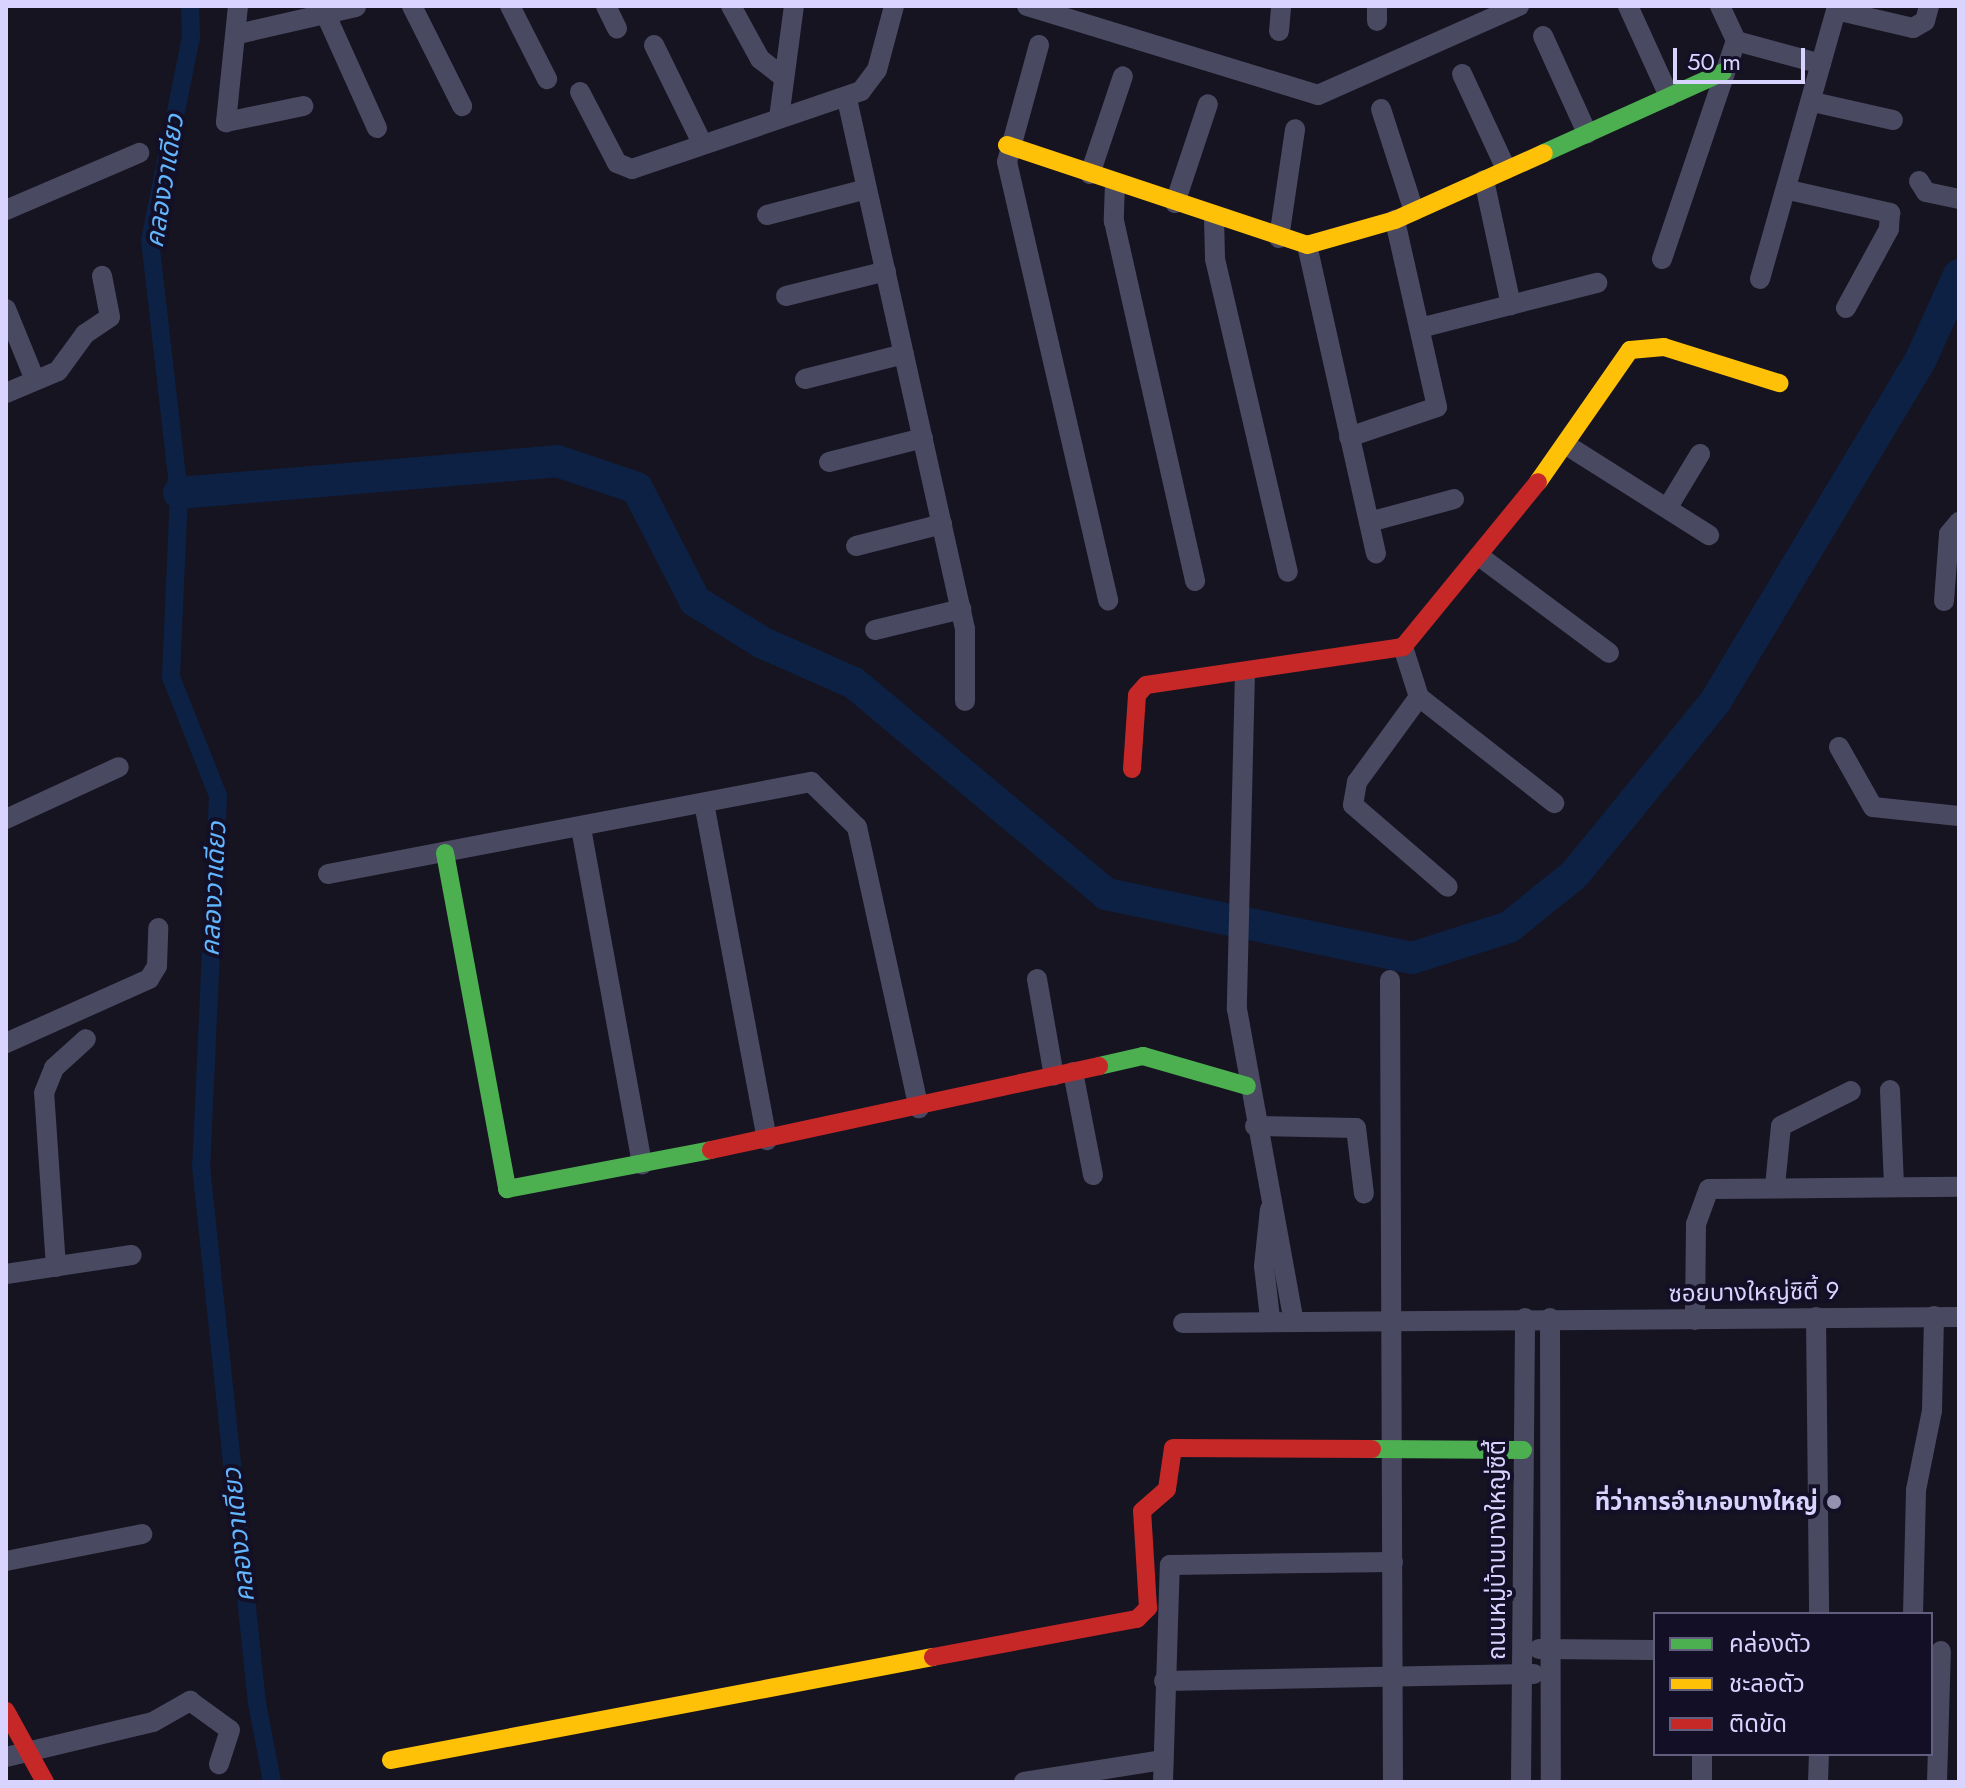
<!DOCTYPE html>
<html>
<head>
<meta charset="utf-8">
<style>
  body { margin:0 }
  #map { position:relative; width:1965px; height:1788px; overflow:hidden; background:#161421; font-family:Jost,"Noto Sans Thai",sans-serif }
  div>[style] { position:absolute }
  .canal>* { height:18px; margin:-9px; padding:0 9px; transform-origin:9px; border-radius:9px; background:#0d2144 }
  .river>* { height:32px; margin:-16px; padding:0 16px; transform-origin:16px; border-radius:16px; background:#0d2144 }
  .street>* { height:20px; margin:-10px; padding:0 10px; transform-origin:10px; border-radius:10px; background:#4a4962 }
  .fast>* { height:18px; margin:-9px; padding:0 9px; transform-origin:9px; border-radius:9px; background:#4caf50 }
  .slow>* { height:18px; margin:-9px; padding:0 9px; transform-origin:9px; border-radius:9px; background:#ffc107 }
  .jam>* { height:18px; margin:-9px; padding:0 9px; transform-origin:9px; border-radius:9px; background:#c62828 }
  .jam-bridge>* { height:18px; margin:-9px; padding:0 9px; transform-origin:9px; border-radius:9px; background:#c62828 }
  .dots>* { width:22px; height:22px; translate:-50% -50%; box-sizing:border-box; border:4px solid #130f26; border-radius:50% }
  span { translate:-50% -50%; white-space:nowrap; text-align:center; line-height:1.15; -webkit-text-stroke:8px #130f26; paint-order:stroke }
  .street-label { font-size:24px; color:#d9d4ff }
  .poi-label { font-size:24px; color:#d9d4ff; font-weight:700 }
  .right { translate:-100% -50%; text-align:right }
  .water-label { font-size:26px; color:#62b6ff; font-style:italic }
  .frame { position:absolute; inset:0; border:8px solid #d9d4ff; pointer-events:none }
  .legend { position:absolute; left:1653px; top:1612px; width:280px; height:144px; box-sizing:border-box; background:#130f26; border:2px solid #625e7d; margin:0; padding:10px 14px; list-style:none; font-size:24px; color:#d9d4ff }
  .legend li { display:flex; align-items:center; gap:16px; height:40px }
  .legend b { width:40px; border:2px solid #625e7d }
  .scale { position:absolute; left:1673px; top:48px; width:132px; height:36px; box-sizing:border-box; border:4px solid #d9d4ff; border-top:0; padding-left:10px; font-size:24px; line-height:28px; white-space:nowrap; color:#d9d4ff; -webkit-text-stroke:6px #130f26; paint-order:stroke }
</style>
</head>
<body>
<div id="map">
  <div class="canal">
    <div style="left:190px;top:6px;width:31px;rotate:88deg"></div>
    <div style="left:191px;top:37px;width:207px;rotate:101.4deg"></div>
    <div style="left:150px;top:240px;width:255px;rotate:83.5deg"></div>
    <div style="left:179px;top:493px;width:184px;rotate:92.5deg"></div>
    <div style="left:171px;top:677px;width:128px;rotate:68.4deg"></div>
    <div style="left:218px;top:796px;width:370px;rotate:92.6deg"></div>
    <div style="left:201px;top:1166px;width:540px;rotate:84.05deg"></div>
    <div style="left:257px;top:1703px;width:80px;rotate:79.2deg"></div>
  </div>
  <div class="river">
    <div style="left:179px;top:493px;width:379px;rotate:-4.8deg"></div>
    <div style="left:557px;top:461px;width:84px;rotate:18.6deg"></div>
    <div style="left:637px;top:488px;width:127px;rotate:62.8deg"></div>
    <div style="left:695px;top:601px;width:80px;rotate:31.7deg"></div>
    <div style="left:763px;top:643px;width:99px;rotate:23.7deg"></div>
    <div style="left:854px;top:683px;width:329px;rotate:39.9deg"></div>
    <div style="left:1106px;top:894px;width:313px;rotate:11.8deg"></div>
    <div style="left:1412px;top:958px;width:102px;rotate:-17.7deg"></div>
    <div style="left:1509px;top:927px;width:83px;rotate:-38.7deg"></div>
    <div style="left:1574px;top:875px;width:223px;rotate:-50.8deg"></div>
    <div style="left:1715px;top:702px;width:400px;rotate:-59deg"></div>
    <div style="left:1921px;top:359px;width:92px;rotate:-65.7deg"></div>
  </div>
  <div class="street">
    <div style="left:238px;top:6px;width:117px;rotate:95.9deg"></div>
    <div style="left:226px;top:122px;width:79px;rotate:-11.7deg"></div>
    <div style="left:412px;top:6px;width:112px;rotate:63.4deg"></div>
    <div style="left:510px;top:6px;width:82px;rotate:63.1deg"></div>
    <div style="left:606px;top:6px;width:25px;rotate:64deg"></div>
    <div style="left:731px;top:6px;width:60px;rotate:61.3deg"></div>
    <div style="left:760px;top:59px;width:29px;rotate:38deg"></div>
    <div style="left:1027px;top:6px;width:304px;rotate:17deg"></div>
    <div style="left:1318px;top:95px;width:220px;rotate:-23.9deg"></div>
    <div style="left:1628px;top:6px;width:99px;rotate:65.5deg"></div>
    <div style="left:1720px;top:6px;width:38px;rotate:65deg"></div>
    <div style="left:1736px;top:41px;width:88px;rotate:15.1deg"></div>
    <div style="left:1836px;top:10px;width:79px;rotate:13.2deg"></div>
    <div style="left:1913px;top:28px;width:14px;rotate:-30deg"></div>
    <div style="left:1925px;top:21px;width:16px;rotate:-75deg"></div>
    <div style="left:326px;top:15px;width:124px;rotate:65.7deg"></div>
    <div style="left:1377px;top:21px;width:15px;rotate:-90deg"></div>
    <div style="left:1279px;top:31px;width:25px;rotate:-85deg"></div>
    <div style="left:238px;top:34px;width:121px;rotate:-12.9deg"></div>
    <div style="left:1543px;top:36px;width:107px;rotate:65.6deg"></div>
    <div style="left:654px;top:45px;width:109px;rotate:63.9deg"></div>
    <div style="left:1039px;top:45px;width:121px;rotate:105.3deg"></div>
    <div style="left:1007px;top:162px;width:450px;rotate:77deg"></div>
    <div style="left:1462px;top:74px;width:105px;rotate:65.1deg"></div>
    <div style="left:580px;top:92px;width:80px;rotate:62.5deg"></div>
    <div style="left:617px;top:163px;width:16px;rotate:22deg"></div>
    <div style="left:632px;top:169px;width:242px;rotate:-18.8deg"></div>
    <div style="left:861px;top:91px;width:26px;rotate:-53deg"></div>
    <div style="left:877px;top:70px;width:66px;rotate:-75.1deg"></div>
    <div style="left:847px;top:99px;width:543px;rotate:77.45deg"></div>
    <div style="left:965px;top:629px;width:72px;rotate:90deg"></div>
    <div style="left:1813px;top:102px;width:82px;rotate:12.7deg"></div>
    <div style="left:1381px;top:109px;width:107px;rotate:72.1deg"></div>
    <div style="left:779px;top:118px;width:113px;rotate:-82.4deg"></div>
    <div style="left:1090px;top:174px;width:103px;rotate:-71.4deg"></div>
    <div style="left:1484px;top:180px;width:128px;rotate:77.8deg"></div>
    <div style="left:1919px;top:181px;width:13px;rotate:58deg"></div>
    <div style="left:1926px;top:192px;width:34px;rotate:12deg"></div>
    <div style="left:1115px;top:183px;width:38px;rotate:92deg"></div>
    <div style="left:1114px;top:221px;width:369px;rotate:77.3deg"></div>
    <div style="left:1789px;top:190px;width:104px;rotate:12.8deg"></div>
    <div style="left:1890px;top:213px;width:16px;rotate:94deg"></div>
    <div style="left:1889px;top:229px;width:90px;rotate:118.6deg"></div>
    <div style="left:1175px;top:203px;width:104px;rotate:-71.6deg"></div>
    <div style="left:6px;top:210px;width:145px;rotate:-23.2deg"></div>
    <div style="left:767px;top:215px;width:103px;rotate:-14.6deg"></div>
    <div style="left:1214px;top:217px;width:42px;rotate:88.6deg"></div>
    <div style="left:1215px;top:259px;width:321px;rotate:76.9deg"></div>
    <div style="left:1279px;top:238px;width:110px;rotate:-81.6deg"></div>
    <div style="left:1307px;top:245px;width:316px;rotate:77.4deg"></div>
    <div style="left:1662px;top:259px;width:230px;rotate:-71.3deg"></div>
    <div style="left:1760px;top:279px;width:284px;rotate:-74.2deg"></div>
    <div style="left:786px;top:296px;width:103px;rotate:-14deg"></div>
    <div style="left:6px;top:309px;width:77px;rotate:67.8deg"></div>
    <div style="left:1420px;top:328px;width:183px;rotate:-14.3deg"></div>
    <div style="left:805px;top:379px;width:102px;rotate:-14.2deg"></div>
    <div style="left:6px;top:393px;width:56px;rotate:-22.9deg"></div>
    <div style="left:58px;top:371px;width:46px;rotate:-53.9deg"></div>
    <div style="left:85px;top:334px;width:30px;rotate:-34deg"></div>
    <div style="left:110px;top:317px;width:42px;rotate:-101deg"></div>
    <div style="left:1349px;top:437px;width:93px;rotate:-18.8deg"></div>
    <div style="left:1437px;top:407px;width:192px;rotate:-102.7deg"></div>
    <div style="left:1568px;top:446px;width:167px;rotate:32.3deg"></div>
    <div style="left:829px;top:462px;width:97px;rotate:-14.3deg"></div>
    <div style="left:1668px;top:507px;width:62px;rotate:-58.9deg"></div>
    <div style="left:1369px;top:522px;width:88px;rotate:-15.1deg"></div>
    <div style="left:856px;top:546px;width:89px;rotate:-14.3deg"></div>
    <div style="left:1479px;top:556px;width:162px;rotate:36.7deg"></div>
    <div style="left:1944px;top:601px;width:67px;rotate:-85.7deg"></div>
    <div style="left:1949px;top:534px;width:16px;rotate:-50deg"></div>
    <div style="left:875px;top:630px;width:89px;rotate:-13.7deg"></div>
    <div style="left:1403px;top:647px;width:52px;rotate:72.3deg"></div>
    <div style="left:1419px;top:697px;width:172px;rotate:38.1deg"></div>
    <div style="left:1245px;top:672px;width:337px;rotate:91.4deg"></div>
    <div style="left:1237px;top:1009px;width:314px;rotate:79.7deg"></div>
    <div style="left:1419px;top:697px;width:105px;rotate:126.1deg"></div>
    <div style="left:1357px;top:782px;width:23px;rotate:100deg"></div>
    <div style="left:1353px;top:805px;width:125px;rotate:40.8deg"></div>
    <div style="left:1839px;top:747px;width:69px;rotate:60.5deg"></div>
    <div style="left:1873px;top:807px;width:86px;rotate:6deg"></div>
    <div style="left:704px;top:803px;width:343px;rotate:79.4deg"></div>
    <div style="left:6px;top:819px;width:124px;rotate:-24.7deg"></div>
    <div style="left:581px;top:828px;width:342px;rotate:79.7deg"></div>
    <div style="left:328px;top:874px;width:492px;rotate:-10.8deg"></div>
    <div style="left:811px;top:782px;width:64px;rotate:44.4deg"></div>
    <div style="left:857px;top:827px;width:288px;rotate:77.6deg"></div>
    <div style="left:1037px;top:979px;width:98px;rotate:80.1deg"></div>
    <div style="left:1390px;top:980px;width:802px;rotate:89.79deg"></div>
    <div style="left:6px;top:1043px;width:157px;rotate:-24.1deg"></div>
    <div style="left:149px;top:979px;width:15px;rotate:-58deg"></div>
    <div style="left:157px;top:966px;width:38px;rotate:-88deg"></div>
    <div style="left:1073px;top:1072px;width:105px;rotate:79deg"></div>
    <div style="left:1890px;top:1090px;width:96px;rotate:87.6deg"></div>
    <div style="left:1255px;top:1126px;width:101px;rotate:1.1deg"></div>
    <div style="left:1356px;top:1128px;width:66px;rotate:83.1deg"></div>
    <div style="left:1775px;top:1186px;width:60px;rotate:-84.3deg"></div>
    <div style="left:1781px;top:1126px;width:78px;rotate:-26.6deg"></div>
    <div style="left:56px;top:1267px;width:174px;rotate:-93.9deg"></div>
    <div style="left:44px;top:1093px;width:27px;rotate:-68deg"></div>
    <div style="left:54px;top:1068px;width:43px;rotate:-42.2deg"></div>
    <div style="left:6px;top:1274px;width:127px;rotate:-8.6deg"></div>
    <div style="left:1816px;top:1317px;width:297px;rotate:89.4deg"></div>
    <div style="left:1270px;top:1318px;width:52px;rotate:-96.6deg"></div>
    <div style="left:1264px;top:1266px;width:57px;rotate:-84deg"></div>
    <div style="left:1550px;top:1318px;width:464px;rotate:89.9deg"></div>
    <div style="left:1695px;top:1320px;width:96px;rotate:-89.4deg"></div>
    <div style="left:1696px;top:1224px;width:37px;rotate:-70deg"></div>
    <div style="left:1709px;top:1189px;width:250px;rotate:-0.5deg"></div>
    <div style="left:1183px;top:1323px;width:776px;rotate:-0.44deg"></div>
    <div style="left:6px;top:1561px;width:139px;rotate:-11.2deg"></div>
    <div style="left:1913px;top:1614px;width:124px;rotate:-88.6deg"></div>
    <div style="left:1916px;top:1490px;width:81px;rotate:-78.6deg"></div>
    <div style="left:1932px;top:1411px;width:95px;rotate:-88.8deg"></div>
    <div style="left:1539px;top:1649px;width:116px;rotate:0.5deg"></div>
    <div style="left:1164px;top:1681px;width:370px;rotate:-1.1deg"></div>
    <div style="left:1702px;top:1754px;width:28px;rotate:90deg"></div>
    <div style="left:6px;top:1757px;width:151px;rotate:-13.4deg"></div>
    <div style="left:153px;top:1722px;width:43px;rotate:-29.6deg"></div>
    <div style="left:190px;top:1701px;width:49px;rotate:35.9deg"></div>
    <div style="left:230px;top:1730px;width:36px;rotate:108deg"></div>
    <div style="left:1024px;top:1782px;width:141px;rotate:-9deg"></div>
    <div style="left:1163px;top:1782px;width:217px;rotate:-88.2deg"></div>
    <div style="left:1170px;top:1565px;width:223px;rotate:-0.8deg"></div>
    <div style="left:1521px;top:1782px;width:464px;rotate:-89.5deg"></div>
    <div style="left:1818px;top:1782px;width:28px;rotate:-88deg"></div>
    <div style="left:1937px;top:1782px;width:131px;rotate:-88.3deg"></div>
  </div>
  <div class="fast">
    <div style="left:1544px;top:153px;width:196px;rotate:-24.3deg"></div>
    <div style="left:445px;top:853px;width:342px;rotate:79.5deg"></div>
    <div style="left:507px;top:1189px;width:208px;rotate:-10.8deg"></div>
    <div style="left:1099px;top:1066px;width:45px;rotate:-12.8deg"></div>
    <div style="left:1143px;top:1056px;width:108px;rotate:16.1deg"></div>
    <div style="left:1372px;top:1449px;width:151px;rotate:0.4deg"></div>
  </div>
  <div class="slow">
    <div style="left:1007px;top:145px;width:316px;rotate:18.4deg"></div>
    <div style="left:1307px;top:245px;width:91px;rotate:-15.9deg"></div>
    <div style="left:1395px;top:220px;width:163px;rotate:-24.2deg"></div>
    <div style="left:1538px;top:482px;width:161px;rotate:-55.1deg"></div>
    <div style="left:1630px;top:350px;width:34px;rotate:-5deg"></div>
    <div style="left:1664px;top:347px;width:121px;rotate:17.4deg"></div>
    <div style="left:391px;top:1760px;width:552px;rotate:-10.76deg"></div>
  </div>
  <div class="jam">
    <div style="left:1132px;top:769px;width:74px;rotate:-86.1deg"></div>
    <div style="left:1137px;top:695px;width:13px;rotate:-48deg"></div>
    <div style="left:1146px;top:685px;width:260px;rotate:-8.4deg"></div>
    <div style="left:1403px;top:647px;width:213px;rotate:-50.7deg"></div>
    <div style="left:711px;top:1150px;width:397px;rotate:-12.2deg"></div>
    <div style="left:933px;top:1657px;width:208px;rotate:-10.6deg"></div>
    <div style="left:1137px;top:1619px;width:16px;rotate:-45deg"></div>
    <div style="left:1148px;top:1608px;width:97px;rotate:-93.5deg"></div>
    <div style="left:1142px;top:1511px;width:33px;rotate:-41deg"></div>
    <div style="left:1167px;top:1489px;width:41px;rotate:-81.7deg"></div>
    <div style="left:1173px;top:1448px;width:199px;rotate:0.3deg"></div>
  </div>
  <div class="jam-bridge">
    <div style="left:6px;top:1711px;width:81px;rotate:61.2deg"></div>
  </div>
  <div class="dots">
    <div style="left:1834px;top:1502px;background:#9591b1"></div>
  </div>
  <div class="street-label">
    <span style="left:1754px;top:1292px;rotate:-1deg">ซอยบางใหญ่ซิตี้ 9</span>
    <span style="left:1497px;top:1550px;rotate:-90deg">ถนนหมู่บ้านบางใหญ่ซิตี้</span>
  </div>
  <div class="poi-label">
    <span class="right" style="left:1818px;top:1502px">ที่ว่าการอำเภอบางใหญ่</span>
  </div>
  <div class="water-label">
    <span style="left:165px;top:181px;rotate:-81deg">คลองวาเดียว</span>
    <span style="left:214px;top:889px;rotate:-87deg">คลองวาเดียว</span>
    <span style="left:239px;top:1535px;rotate:-96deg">คลองวาเดียว</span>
  </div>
  <div class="frame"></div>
  <ul class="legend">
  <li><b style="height:10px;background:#4caf50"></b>คล่องตัว</li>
  <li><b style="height:10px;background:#ffc107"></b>ชะลอตัว</li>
  <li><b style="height:10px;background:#c62828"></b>ติดขัด</li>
  </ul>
  <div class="scale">50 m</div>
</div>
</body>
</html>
